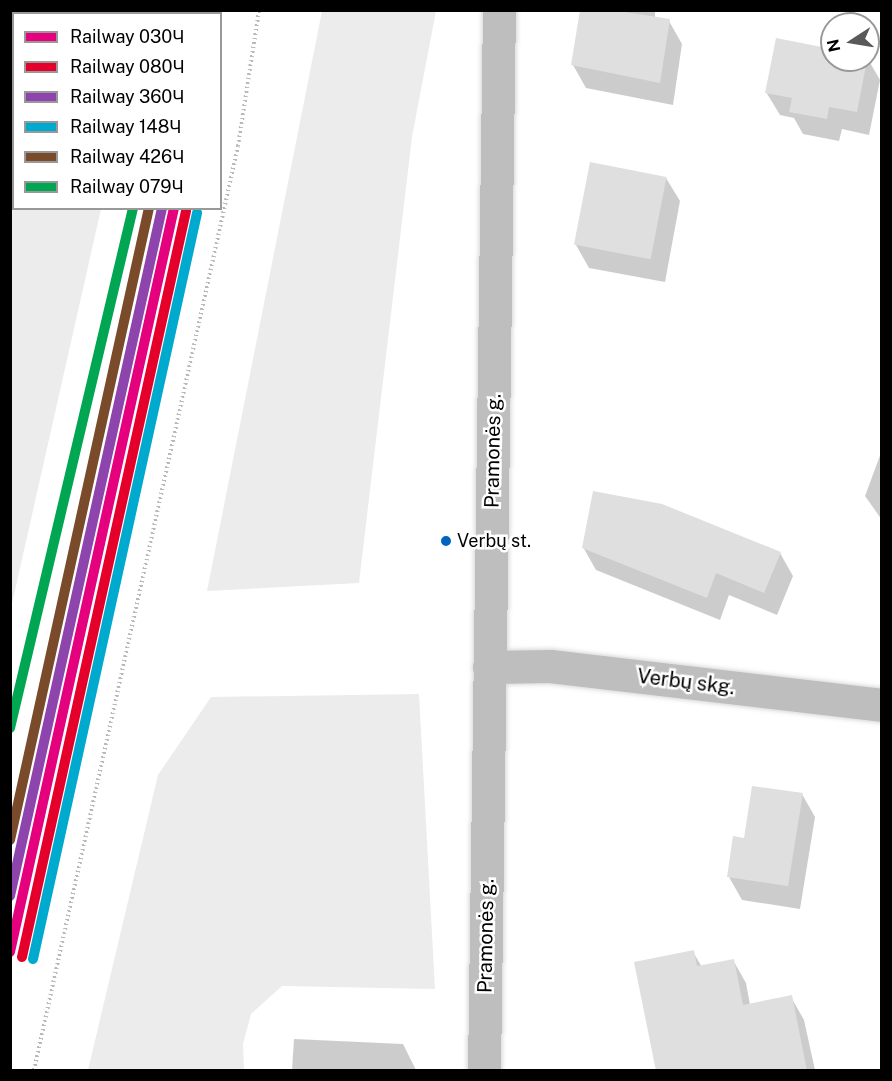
<!DOCTYPE html>
<html>
<head>
<meta charset="utf-8">
<style>
  body { margin:0 }
  #map { position:relative; width:892px; height:1081px; overflow:hidden; background:#fff; font-family:"Public Sans",sans-serif }
  div>[style] { position:absolute }
  .green>* { inset:0; background:#ececec }
  .shadow>* { inset:0; background:#0003 }
  .building>* { inset:0; background:#dfdfdf; transform-origin:0 0 }
  .path>* { height:4px; margin-top:-2px; transform-origin:0; background:repeating-linear-gradient(90deg,#b9b9b9 0 1.5px,transparent 0 4.5px) }
  .roads { filter:drop-shadow(0 0 2px #dbdbdb) drop-shadow(0 0 2px #dbdbdb) }
  .minor>* { height:33px; margin:-16.5px; padding:0 16.5px; transform-origin:16.5px; border-radius:16.5px; background:#bebebe }
  .major>* { height:33px; margin:-16.5px; padding:0 16.5px; transform-origin:16.5px; border-radius:16.5px; background:#bebebe }
  .rail-1>* { height:10px; margin:-5px; padding:0 5px; transform-origin:5px; border-radius:5px; background:#e5007d }
  .rail-2>* { height:10px; margin:-5px; padding:0 5px; transform-origin:5px; border-radius:5px; background:#e4002b }
  .rail-3>* { height:10px; margin:-5px; padding:0 5px; transform-origin:5px; border-radius:5px; background:#8e44ad }
  .rail-4>* { height:10px; margin:-5px; padding:0 5px; transform-origin:5px; border-radius:5px; background:#00a9ce }
  .rail-5>* { height:10px; margin:-5px; padding:0 5px; transform-origin:5px; border-radius:5px; background:#7a4b2a }
  .rail-6>* { height:10px; margin:-5px; padding:0 5px; transform-origin:5px; border-radius:5px; background:#00a651 }
  .dots>* { width:16px; height:16px; translate:-50% -50%; box-sizing:border-box; border:3px solid #fff; border-radius:50% }
  span { translate:-50% -50%; white-space:nowrap; text-align:center; line-height:1.15; -webkit-text-stroke:5px #fff; paint-order:stroke }
  .bus-label { font-size:18px; color:#000 }
  .left { translate:0 -50%; text-align:left }
  .street-label { font-size:20px; color:#000 }
  .frame { position:absolute; inset:0; border:12px solid #000; pointer-events:none }
  .legend { position:absolute; left:12px; top:12px; width:210px; height:198px; box-sizing:border-box; background:#fff; border:2px solid #999; margin:0; padding:8px 10px; list-style:none; font-size:18px; color:#000 }
  .legend li { display:flex; align-items:center; gap:12px; height:30px }
  .legend b { width:30px; border:2px solid #999 }
  .north { position:absolute; left:820px; top:12px; width:60px; height:60px; box-sizing:border-box; background:#fff; border:2px solid #999; border-radius:50%; rotate:258deg; font-size:16px; font-weight:700; line-height:24px; text-align:center; color:#000 }
  .north::after { content:''; display:block; margin:auto; width:21px; height:27px; background:#595959; clip-path:polygon(50% 0,100% 100%,50% 72%,0 100%) }
</style>
</head>
<body>
<div id="map">
  <div class="green">
    <div style="clip-path:polygon(11px 10px,146px 11px,14px 14px,14px 208px,101px 209px,11px 608px)"></div>
    <div style="clip-path:polygon(322px 11px,436px 11px,412px 137px,359px 583px,207px 591px)"></div>
    <div style="clip-path:polygon(419px 694px,435px 989px,282px 986px,251px 1014px,243px 1044px,244px 1070px,88px 1070px,158px 775px,211px 697px)"></div>
  </div>
  <div class="shadow">
    <div style="clip-path:polygon(581px 10px,655px 10px,655px 19px,669px 21px,682px 44px,673px 105px,586px 88px,573px 65px)"></div>
    <div style="clip-path:polygon(832px 50px,832px 60px,868px 59px,880px 80px,869px 135px,842px 129px,839px 141px,803px 134px,794px 118px,780px 115px,766px 92px)"></div>
    <div style="clip-path:polygon(666px 178px,680px 201px,665px 282px,589px 268px,576px 245px)"></div>
    <div style="clip-path:polygon(882px 450px,882px 520px,865px 496px)"></div>
    <div style="clip-path:polygon(583px 547px,780px 553px,793px 576px,777px 615px,729px 595px,720px 620px,596px 570px)"></div>
    <div style="clip-path:polygon(802px 794px,815px 817px,800px 909px,742px 900px,729px 877px,746px 839px)"></div>
    <div style="clip-path:polygon(693px 952px,702px 967px,733px 960px,746px 983px,750px 1005px,791px 997px,804px 1020px,815px 1070px,658px 1070px)"></div>
    <div style="clip-path:polygon(294px 1039px,403px 1044px,416px 1070px,292px 1070px)"></div>
  </div>
  <div class="building">
    <div style="clip-path:polygon(580px 10px,612px 10px,670px 19px,660px 83px,571px 65px)"></div>
    <div style="clip-path:polygon(776px 38px,832px 49px,832px 60px,867px 60px,857px 112px,829px 107px,827px 119px,789px 112px,792px 98px,765px 93px)"></div>
    <div style="left:590px;top:162px;width:78px;height:84px;rotate:11deg"></div>
    <div style="clip-path:polygon(593px 491px,662px 504px,781px 552px,764px 593px,716px 573px,707px 598px,582px 548px)"></div>
    <div style="clip-path:polygon(752px 786px,803px 793px,788px 886px,727px 877px,733px 836px,744px 838px)"></div>
    <div style="clip-path:polygon(694px 950px,697px 966px,734px 959px,743px 1005px,792px 995px,807px 1071px,656px 1071px,634px 962px)"></div>
  </div>
  <div class="path">
    <div style="left:34px;top:1070px;width:946px;rotate:-77.55deg"></div>
    <div style="left:238px;top:146px;width:138px;rotate:-81.2deg"></div>
  </div>
  <div class="roads">
    <div class="minor">
      <div style="left:489px;top:667px;width:61px;rotate:-0.9deg"></div>
      <div style="left:550px;top:666px;width:334px;rotate:6.7deg"></div>
    </div>
    <div class="major">
      <div style="left:484px;top:1070px;width:1060px;rotate:-89.19deg"></div>
    </div>
  </div>
  <div class="rail-1">
    <div style="left:10px;top:952px;width:762px;rotate:-77.57deg"></div>
  </div>
  <div class="rail-2">
    <div style="left:22px;top:957px;width:764px;rotate:-77.6deg"></div>
  </div>
  <div class="rail-3">
    <div style="left:10px;top:896px;width:705px;rotate:-77.54deg"></div>
  </div>
  <div class="rail-4">
    <div style="left:33px;top:959px;width:764px;rotate:-77.6deg"></div>
  </div>
  <div class="rail-5">
    <div style="left:10px;top:840px;width:647px;rotate:-77.6deg"></div>
  </div>
  <div class="rail-6">
    <div style="left:10px;top:728px;width:534px;rotate:-76.69deg"></div>
  </div>
  <div class="dots">
    <div style="left:446px;top:541px;background:#0065bd"></div>
  </div>
  <div class="bus-label">
    <span class="left" style="left:457px;top:541px">Verbų st.</span>
  </div>
  <div class="street-label">
    <span style="left:493px;top:451px;rotate:-89deg">Pramonės g.</span>
    <span style="left:686px;top:682px;rotate:7deg">Verbų skg.</span>
    <span style="left:486px;top:936px;rotate:-89deg">Pramonės g.</span>
  </div>
  <div class="frame"></div>
  <ul class="legend">
  <li><b style="height:8px;background:#e5007d"></b>Railway 030Ч</li>
  <li><b style="height:8px;background:#e4002b"></b>Railway 080Ч</li>
  <li><b style="height:8px;background:#8e44ad"></b>Railway 360Ч</li>
  <li><b style="height:8px;background:#00a9ce"></b>Railway 148Ч</li>
  <li><b style="height:8px;background:#7a4b2a"></b>Railway 426Ч</li>
  <li><b style="height:8px;background:#00a651"></b>Railway 079Ч</li>
  </ul>
  <div class="north">N</div>
</div>
</body>
</html>
